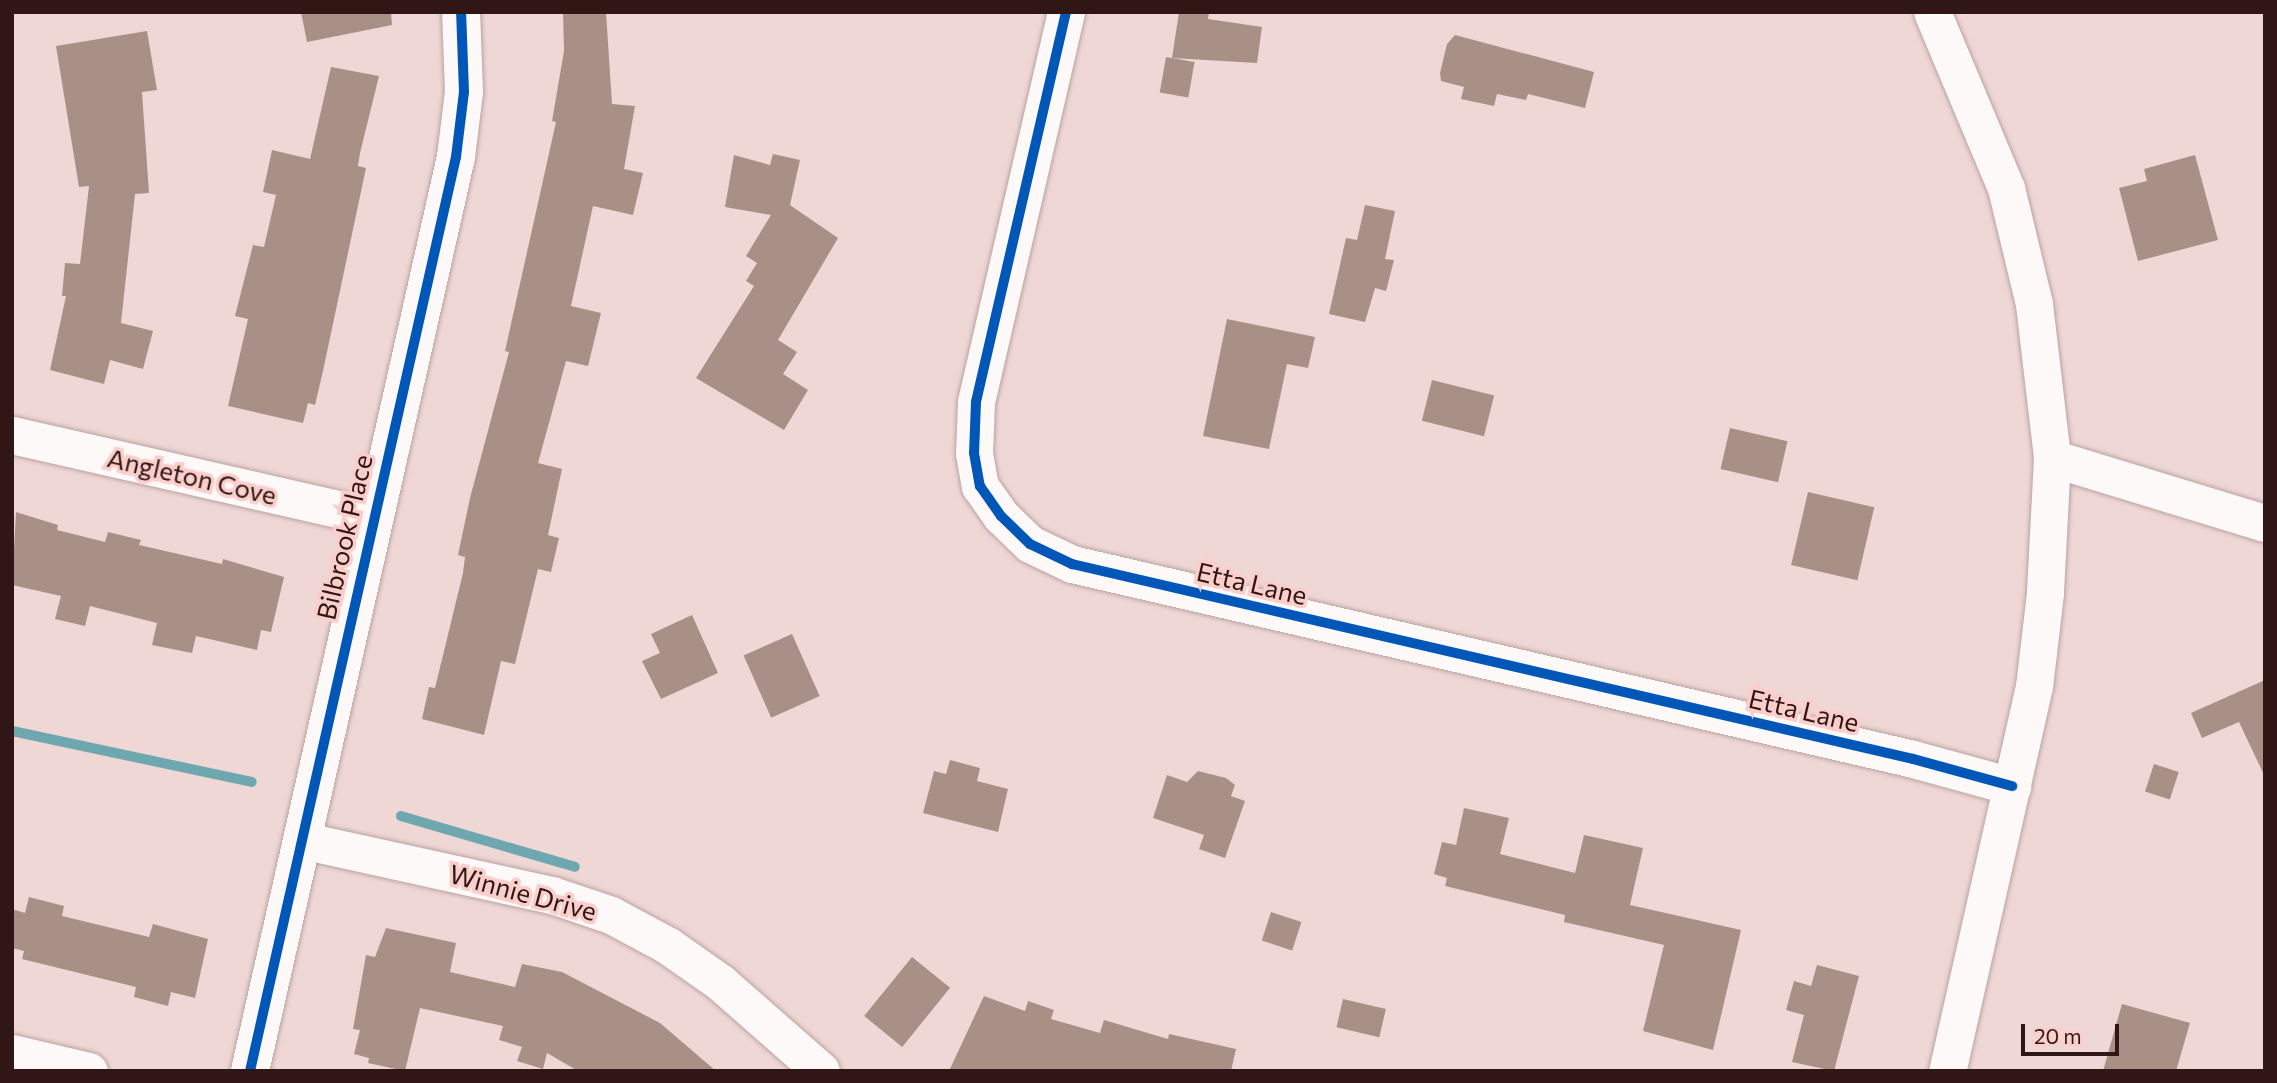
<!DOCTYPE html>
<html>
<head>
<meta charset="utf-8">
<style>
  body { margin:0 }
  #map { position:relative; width:2277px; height:1083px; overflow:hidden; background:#efd7d5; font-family:Commissioner,sans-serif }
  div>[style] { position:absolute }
  .stream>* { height:10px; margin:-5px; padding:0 5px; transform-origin:5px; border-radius:5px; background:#6ea8ae }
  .building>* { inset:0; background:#a99087; transform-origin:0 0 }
  .roads { filter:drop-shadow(0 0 2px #baa3a1) drop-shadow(0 0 2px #baa3a1) }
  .street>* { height:37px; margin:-18.5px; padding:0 18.5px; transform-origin:18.5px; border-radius:18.5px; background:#fdf9f9 }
  .secondary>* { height:38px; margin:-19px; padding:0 19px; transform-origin:19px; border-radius:19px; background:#fdf9f9 }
  .cycleway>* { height:10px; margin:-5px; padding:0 5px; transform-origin:5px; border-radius:5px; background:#0057b8 }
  span { translate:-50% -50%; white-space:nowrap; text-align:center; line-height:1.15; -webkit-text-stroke:7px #faceca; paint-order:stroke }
  .street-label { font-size:26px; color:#301715 }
  .frame { position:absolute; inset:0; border:14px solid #301715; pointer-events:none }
  .scale { position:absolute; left:2021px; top:1024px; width:98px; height:32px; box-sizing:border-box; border:4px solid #301715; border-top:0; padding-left:9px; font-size:21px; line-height:24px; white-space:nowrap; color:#301715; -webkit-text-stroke:5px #faceca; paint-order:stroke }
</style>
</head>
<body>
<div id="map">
  <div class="stream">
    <div style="left:12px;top:731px;width:245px;rotate:12deg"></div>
    <div style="left:401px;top:816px;width:181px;rotate:16.3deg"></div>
  </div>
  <div class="building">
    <div style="clip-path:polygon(301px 12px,391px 12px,392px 25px,307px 42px)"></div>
    <div style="clip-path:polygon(563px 12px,606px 12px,612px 104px,635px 106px,624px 169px,643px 173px,633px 215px,593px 206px,571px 306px,601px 313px,588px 366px,566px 361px,538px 463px,562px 469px,548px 535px,559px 538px,551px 572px,538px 569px,515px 664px,501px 661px,484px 735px,422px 719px,429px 687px,435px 688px,463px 573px,465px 557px,458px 555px,470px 498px,509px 352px,505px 351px,556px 122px,552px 121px,564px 51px)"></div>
    <div style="clip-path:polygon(1179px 12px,1209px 12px,1208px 19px,1262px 27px,1257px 63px,1172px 58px)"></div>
    <div style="clip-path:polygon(147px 31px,157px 90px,142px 92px,149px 193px,135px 194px,121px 323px,153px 331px,143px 369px,110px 360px,104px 384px,50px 370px,66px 296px,62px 296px,65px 263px,80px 264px,89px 186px,79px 187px,56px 46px)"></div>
    <div style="clip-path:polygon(1455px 35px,1594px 72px,1585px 108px,1528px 94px,1526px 100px,1497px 94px,1494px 106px,1461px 99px,1464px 87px,1441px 81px,1440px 73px,1447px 44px)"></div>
    <div style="left:1166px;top:57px;width:29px;height:36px;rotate:10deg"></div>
    <div style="clip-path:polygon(331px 67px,379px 76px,360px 153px,358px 166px,366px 168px,323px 371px,315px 405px,308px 403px,303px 423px,228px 406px,248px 319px,235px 316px,253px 245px,264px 247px,276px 195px,263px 192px,272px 150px,310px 159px)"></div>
    <div style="clip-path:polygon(773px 154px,800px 160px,790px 205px,838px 238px,778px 340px,797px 352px,783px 374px,808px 390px,784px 430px,696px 378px,754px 286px,746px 281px,757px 263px,746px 256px,771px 215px,725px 207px,734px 155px,770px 165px)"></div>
    <div style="clip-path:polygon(2195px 155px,2218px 240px,2138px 261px,2119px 188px,2147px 181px,2144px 169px)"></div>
    <div style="clip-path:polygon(1365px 205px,1395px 211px,1385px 259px,1394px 260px,1386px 291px,1375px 288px,1365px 322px,1329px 314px,1346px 238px,1357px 240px)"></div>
    <div style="clip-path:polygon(1227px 319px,1315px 337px,1308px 368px,1287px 364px,1269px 449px,1203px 436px)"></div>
    <div style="left:1432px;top:380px;width:64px;height:42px;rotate:14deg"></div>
    <div style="left:1730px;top:428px;width:59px;height:42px;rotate:13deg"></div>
    <div style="left:1808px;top:492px;width:68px;height:75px;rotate:13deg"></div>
    <div style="clip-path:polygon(16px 512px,58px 525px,57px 530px,105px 542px,108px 532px,141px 540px,139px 545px,222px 564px,223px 559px,284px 577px,271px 632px,261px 630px,257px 650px,196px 636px,192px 653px,152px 645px,157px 623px,90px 606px,85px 626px,55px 619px,61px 596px,12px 585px)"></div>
    <div style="clip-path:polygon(692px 615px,718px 673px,661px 699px,642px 661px,660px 653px,651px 634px)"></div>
    <div style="left:792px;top:634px;width:68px;height:53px;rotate:66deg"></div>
    <div style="clip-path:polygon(2265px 680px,2265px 777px,2239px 722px,2202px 738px,2191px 713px)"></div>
    <div style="clip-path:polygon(950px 760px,980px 768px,977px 781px,1008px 789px,998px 832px,923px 813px,934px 771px,946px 774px)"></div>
    <div style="left:2154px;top:764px;width:26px;height:29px;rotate:18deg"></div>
    <div style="clip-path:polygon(1198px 771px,1226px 778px,1235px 785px,1231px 796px,1245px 801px,1225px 858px,1199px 849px,1204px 835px,1153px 818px,1167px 775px,1187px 782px)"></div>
    <div style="clip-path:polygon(1464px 808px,1509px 818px,1500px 854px,1575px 873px,1584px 835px,1643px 848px,1630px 905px,1741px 930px,1713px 1050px,1643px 1031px,1664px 945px,1564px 922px,1565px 915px,1445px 886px,1447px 878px,1434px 874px,1442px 842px,1456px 845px)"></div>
    <div style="clip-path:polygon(29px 897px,64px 906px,62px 916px,149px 937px,153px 924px,208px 939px,195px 998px,171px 992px,168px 1006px,134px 997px,136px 987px,22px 959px,24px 951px,12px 948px,12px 909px,25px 913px)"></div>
    <div style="left:1271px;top:912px;width:32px;height:30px;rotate:18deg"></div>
    <div style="clip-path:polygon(386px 928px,456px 943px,450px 972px,515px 987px,522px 964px,562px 972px,660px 1023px,716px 1071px,578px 1071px,547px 1053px,543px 1069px,517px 1061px,522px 1047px,499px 1040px,503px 1026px,420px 1008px,405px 1071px,368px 1063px,369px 1058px,354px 1054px,360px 1030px,353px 1029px,366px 955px,375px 957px)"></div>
    <div style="left:912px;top:957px;width:49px;height:76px;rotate:39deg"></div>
    <div style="clip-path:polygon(1817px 965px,1859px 976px,1834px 1071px,1792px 1062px,1804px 1015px,1786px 1010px,1794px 981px,1811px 986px)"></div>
    <div style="clip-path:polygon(984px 996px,1025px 1011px,1028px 1001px,1054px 1010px,1051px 1019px,1100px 1033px,1104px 1020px,1168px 1039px,1169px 1034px,1236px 1049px,1231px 1071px,949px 1071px)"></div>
    <div style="left:1343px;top:999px;width:44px;height:29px;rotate:13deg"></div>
    <div style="clip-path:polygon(2122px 1004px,2190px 1023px,2176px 1071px,2103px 1071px)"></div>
  </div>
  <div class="roads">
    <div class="street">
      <div style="left:1066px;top:12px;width:400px;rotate:103deg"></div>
      <div style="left:976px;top:402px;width:51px;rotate:92.2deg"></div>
      <div style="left:974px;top:453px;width:34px;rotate:80deg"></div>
      <div style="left:980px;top:486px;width:37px;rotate:55deg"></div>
      <div style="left:1001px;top:516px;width:40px;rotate:44deg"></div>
      <div style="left:1030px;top:544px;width:47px;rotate:25.5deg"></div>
      <div style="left:1072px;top:564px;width:863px;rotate:13.05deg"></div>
      <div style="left:1913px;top:759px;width:103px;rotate:15.3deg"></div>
      <div style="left:1932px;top:12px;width:191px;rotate:67.2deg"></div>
      <div style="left:2006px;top:188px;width:119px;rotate:76.4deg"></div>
      <div style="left:2034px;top:304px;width:155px;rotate:83.3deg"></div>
      <div style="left:2052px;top:458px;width:135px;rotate:93deg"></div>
      <div style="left:2045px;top:593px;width:94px;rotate:96.7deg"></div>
      <div style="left:2034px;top:686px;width:395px;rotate:102.7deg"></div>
      <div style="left:12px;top:435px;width:369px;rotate:12.8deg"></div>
      <div style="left:2052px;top:458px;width:223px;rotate:17deg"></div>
      <div style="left:301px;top:840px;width:257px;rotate:12.4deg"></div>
      <div style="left:552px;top:895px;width:62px;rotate:18.7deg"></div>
      <div style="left:611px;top:915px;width:64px;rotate:28.2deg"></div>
      <div style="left:667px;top:945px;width:66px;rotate:35.1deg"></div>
      <div style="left:721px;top:983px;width:133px;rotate:41.3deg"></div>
      <div style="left:12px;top:1053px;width:79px;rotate:13.2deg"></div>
    </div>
    <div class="secondary">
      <div style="left:250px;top:1071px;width:937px;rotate:-77.3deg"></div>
      <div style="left:456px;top:157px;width:65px;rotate:-83deg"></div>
      <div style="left:464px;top:92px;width:80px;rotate:-92.1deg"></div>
    </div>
  </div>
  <div class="cycleway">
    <div style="left:1066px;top:12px;width:400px;rotate:103deg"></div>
    <div style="left:976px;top:402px;width:51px;rotate:92.2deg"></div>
    <div style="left:974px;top:453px;width:34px;rotate:80deg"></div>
    <div style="left:980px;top:486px;width:37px;rotate:55deg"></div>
    <div style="left:1001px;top:516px;width:40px;rotate:44deg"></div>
    <div style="left:1030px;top:544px;width:47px;rotate:25.5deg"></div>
    <div style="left:1072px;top:564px;width:863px;rotate:13.05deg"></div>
    <div style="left:1913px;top:759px;width:103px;rotate:15.3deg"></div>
    <div style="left:250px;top:1071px;width:937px;rotate:-77.3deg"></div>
    <div style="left:456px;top:157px;width:65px;rotate:-83deg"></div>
    <div style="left:464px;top:92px;width:80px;rotate:-92.1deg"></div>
  </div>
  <div class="street-label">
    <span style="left:192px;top:476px;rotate:13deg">Angleton Cove</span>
    <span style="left:344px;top:537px;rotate:-77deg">Bilbrook Place</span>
    <span style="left:1252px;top:583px;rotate:13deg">Etta Lane</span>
    <span style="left:1804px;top:710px;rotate:13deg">Etta Lane</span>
    <span style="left:523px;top:892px;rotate:15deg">Winnie Drive</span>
  </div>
  <div class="frame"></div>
  <div class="scale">20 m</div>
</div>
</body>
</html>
